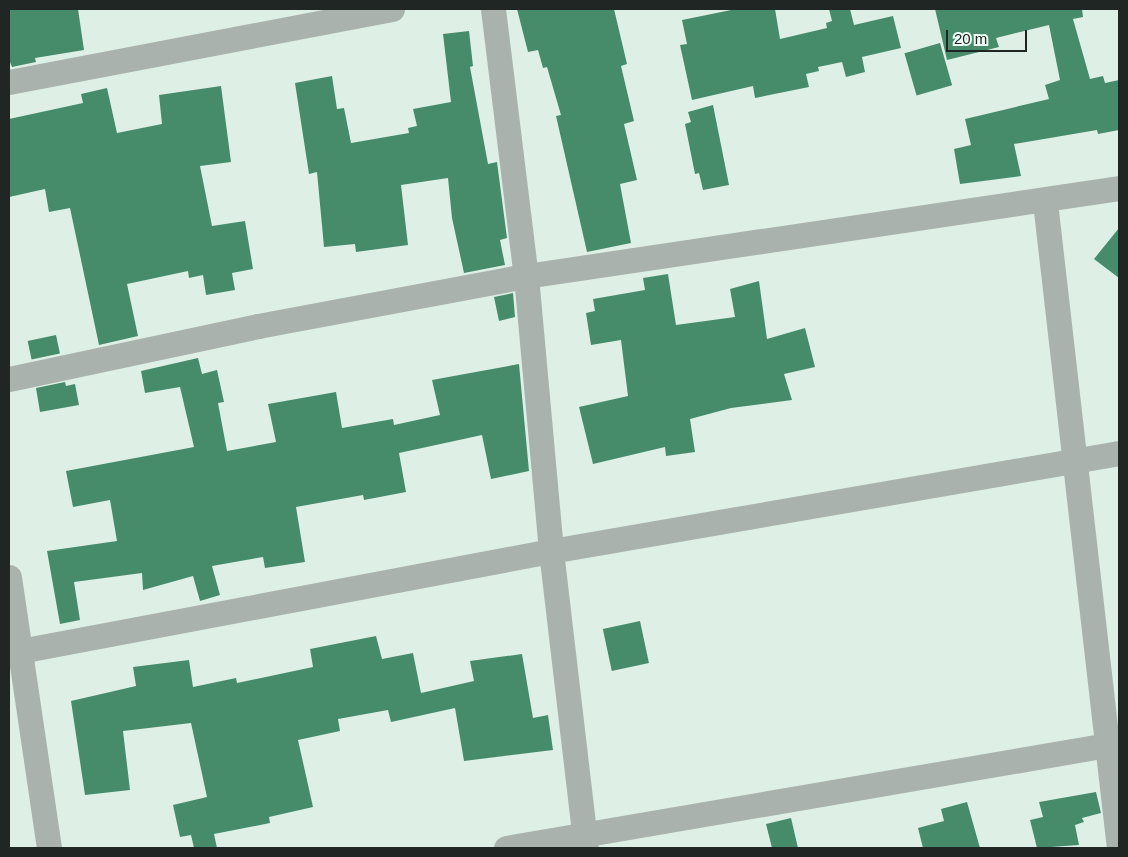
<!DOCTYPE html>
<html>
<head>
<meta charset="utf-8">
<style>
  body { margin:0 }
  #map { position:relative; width:1128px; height:857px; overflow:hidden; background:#def0e6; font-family:Helvetica,sans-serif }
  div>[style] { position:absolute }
  .building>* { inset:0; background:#468c6b; transform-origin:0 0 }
  .street>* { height:25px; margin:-12.5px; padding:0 12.5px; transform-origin:12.5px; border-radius:12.5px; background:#aab2ad }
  span { translate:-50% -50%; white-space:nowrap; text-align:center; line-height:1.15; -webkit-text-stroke:4px #ecfef3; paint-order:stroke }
  .frame { position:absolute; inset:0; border:10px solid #202623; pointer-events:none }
  .scale { position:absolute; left:946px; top:30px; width:81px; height:22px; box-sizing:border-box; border:2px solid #202623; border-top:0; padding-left:6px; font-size:15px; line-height:18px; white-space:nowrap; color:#202623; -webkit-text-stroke:4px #ecfef3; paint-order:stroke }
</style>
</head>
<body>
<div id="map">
  <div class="building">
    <div style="clip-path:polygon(9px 9px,78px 9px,84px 50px,35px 58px,36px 62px,12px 67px,9px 60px)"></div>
    <div style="clip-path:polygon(517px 9px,614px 9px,627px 64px,621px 66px,634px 121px,624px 124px,637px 180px,620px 184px,631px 243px,587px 252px,556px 116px,561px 115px,547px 67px,543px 68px,538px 50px,528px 52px)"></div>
    <div style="clip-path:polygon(736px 9px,775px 9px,780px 39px,827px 28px,826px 23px,832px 21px,829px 9px,850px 9px,854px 25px,893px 16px,901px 48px,862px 57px,865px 72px,846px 77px,842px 62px,818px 67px,819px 71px,806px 74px,809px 87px,755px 98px,753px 86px,692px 100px,680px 45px,687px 44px,682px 20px)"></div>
    <div style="clip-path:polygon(935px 9px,1082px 9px,1083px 17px,1073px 19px,1090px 79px,1103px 76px,1105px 83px,1119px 80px,1119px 130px,1098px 134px,1097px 130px,1014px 144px,1021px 176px,960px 184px,954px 149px,971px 145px,965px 119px,1049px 99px,1045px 85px,1060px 80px,1049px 25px,996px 38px,999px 47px,947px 60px)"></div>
    <div style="clip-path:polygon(469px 31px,473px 66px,470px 67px,488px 164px,497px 162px,507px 238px,500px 240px,505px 265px,464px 273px,452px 218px,448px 178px,401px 185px,408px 245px,356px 252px,355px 244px,324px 247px,317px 172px,309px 174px,295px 83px,332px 76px,337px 109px,344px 108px,351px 143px,409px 133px,408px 128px,417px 126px,413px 109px,451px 102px,443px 34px)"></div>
    <div style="left:940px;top:43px;width:44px;height:37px;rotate:74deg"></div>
    <div style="clip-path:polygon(221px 86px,231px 162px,200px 166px,212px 226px,245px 221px,253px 269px,232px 273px,235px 290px,206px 295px,203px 275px,189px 278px,188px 271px,127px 284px,138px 336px,99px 345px,70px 208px,49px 212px,45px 189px,9px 197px,9px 119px,83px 103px,81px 94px,107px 88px,117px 133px,162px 124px,159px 95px)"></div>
    <div style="clip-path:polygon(713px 105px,729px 185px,703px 190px,699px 173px,695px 174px,685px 124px,691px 122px,688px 112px)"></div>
    <div style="clip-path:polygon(1119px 228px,1119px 278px,1094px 259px)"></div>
    <div style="clip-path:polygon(668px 274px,676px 325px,735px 317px,730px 289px,759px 281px,767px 339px,805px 328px,815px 367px,784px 374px,792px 400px,731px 408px,690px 419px,695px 452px,666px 456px,665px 447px,593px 464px,579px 407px,628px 396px,621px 340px,591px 345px,586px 313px,595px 311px,593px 299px,645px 290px,643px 278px)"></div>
    <div style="clip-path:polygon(513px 293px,515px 317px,499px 321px,494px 297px)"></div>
    <div style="left:56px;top:335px;width:19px;height:29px;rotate:78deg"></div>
    <div style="clip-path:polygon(198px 358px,202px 374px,217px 370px,224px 402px,218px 403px,227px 451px,276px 442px,268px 404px,336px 392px,342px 428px,393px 419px,394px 425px,440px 415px,432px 380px,519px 364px,529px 471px,491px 479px,482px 435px,399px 453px,406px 492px,364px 500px,363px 495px,296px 507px,305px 562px,265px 568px,263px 557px,212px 566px,220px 595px,200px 601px,193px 576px,143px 590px,142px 573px,74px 582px,80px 620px,60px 624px,47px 551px,117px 541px,110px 500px,73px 507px,66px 471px,194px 447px,180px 387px,145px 393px,141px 371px)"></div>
    <div style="clip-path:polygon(65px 382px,66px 386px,75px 384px,79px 405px,40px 412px,36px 388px)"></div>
    <div style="left:640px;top:621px;width:43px;height:38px;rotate:78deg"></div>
    <div style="clip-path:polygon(376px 636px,382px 659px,413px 653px,421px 693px,474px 681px,470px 661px,522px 654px,533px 718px,548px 715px,553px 750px,464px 761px,455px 708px,391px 722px,388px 710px,338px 719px,340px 731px,298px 740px,313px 807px,269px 817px,270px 823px,214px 834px,217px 848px,194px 848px,191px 835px,180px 837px,173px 805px,207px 797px,191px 723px,123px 731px,130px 790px,85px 795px,71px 701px,136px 686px,133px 667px,189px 660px,193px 687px,236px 678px,237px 683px,313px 667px,310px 649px)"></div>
    <div style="clip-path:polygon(1096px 792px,1101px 813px,1082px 818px,1084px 822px,1075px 825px,1079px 845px,1037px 848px,1030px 820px,1043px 817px,1039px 802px)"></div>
    <div style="clip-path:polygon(967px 802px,980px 848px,923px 848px,918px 828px,944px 821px,941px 809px)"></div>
    <div style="clip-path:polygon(791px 818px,798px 848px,772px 848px,766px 824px)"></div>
  </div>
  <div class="street">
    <div style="left:493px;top:9px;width:269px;rotate:83deg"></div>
    <div style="left:526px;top:276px;width:276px;rotate:84.8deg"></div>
    <div style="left:551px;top:551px;width:299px;rotate:83.3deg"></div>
    <div style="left:9px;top:82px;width:390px;rotate:-10.8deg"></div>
    <div style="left:1045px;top:202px;width:650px;rotate:83.47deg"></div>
    <div style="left:9px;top:379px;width:255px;rotate:-12deg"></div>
    <div style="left:258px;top:326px;width:273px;rotate:-10.6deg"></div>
    <div style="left:526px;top:276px;width:599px;rotate:-8.44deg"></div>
    <div style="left:9px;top:577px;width:274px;rotate:81.6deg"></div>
    <div style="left:20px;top:651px;width:540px;rotate:-10.67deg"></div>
    <div style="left:551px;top:551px;width:576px;rotate:-9.79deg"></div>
    <div style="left:506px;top:848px;width:622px;rotate:-9.72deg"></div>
  </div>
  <div class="frame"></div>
  <div class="scale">20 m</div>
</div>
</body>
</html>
